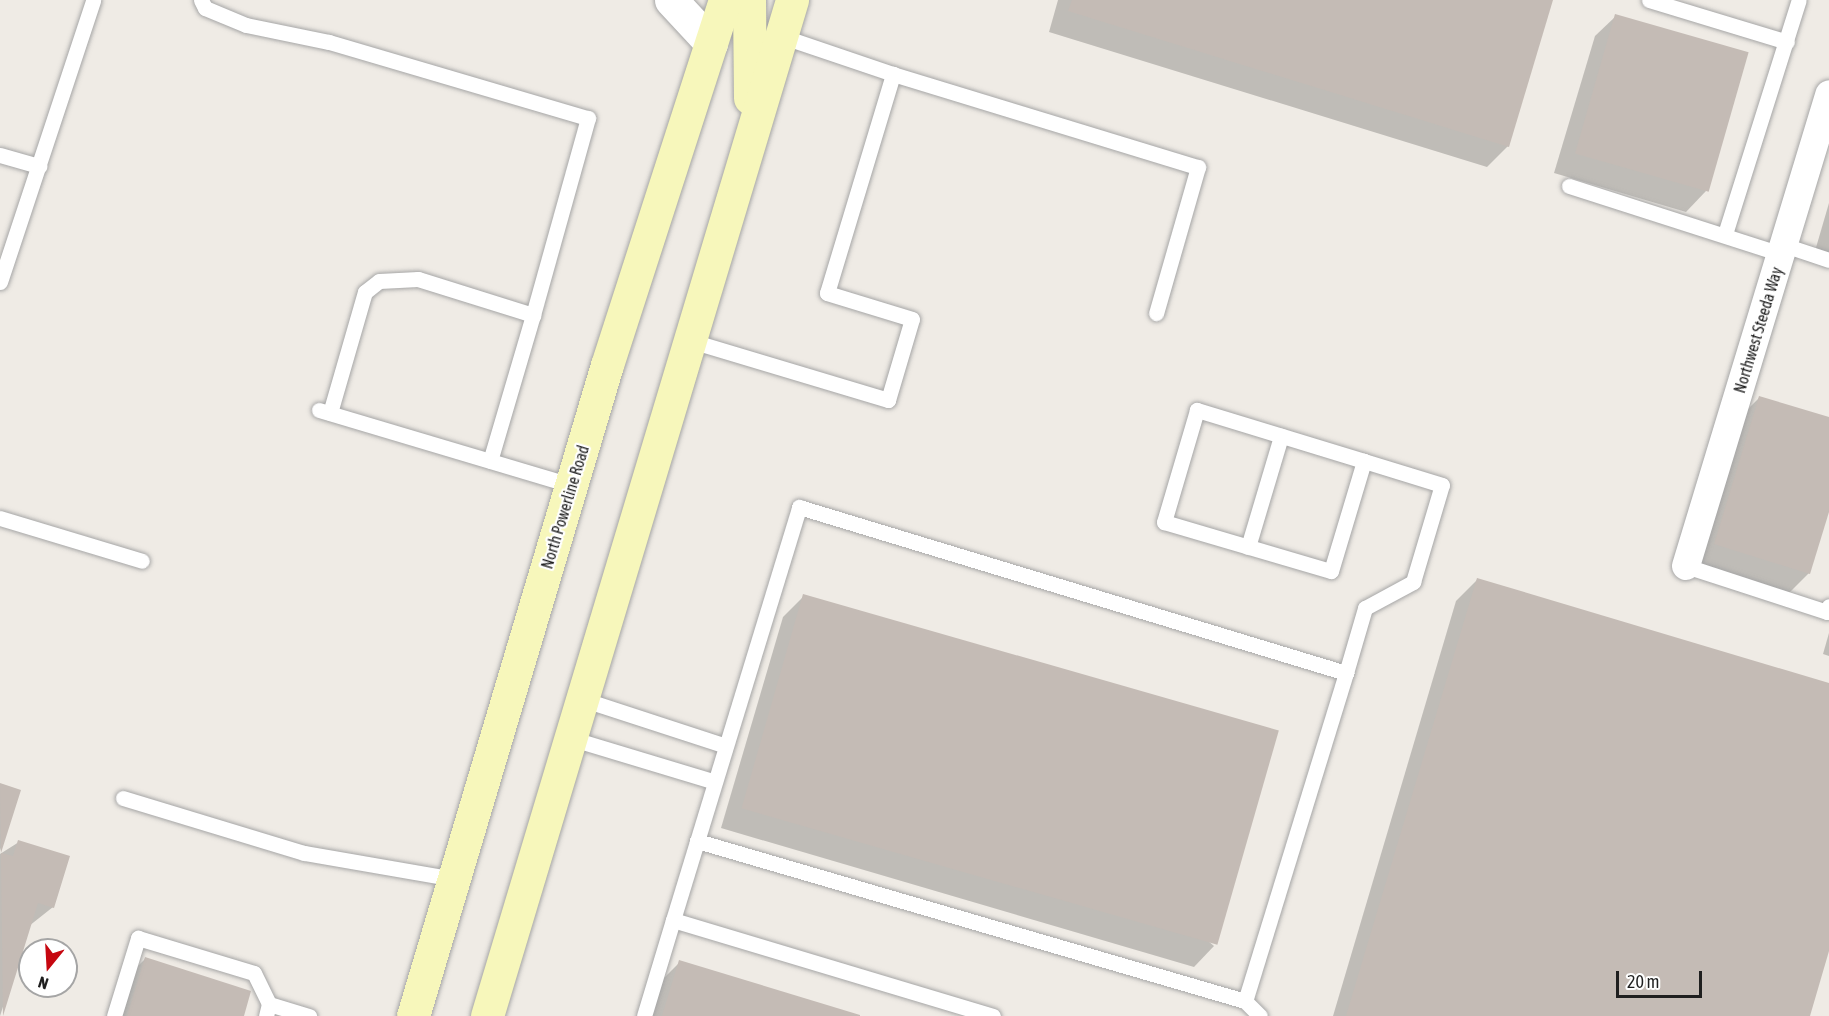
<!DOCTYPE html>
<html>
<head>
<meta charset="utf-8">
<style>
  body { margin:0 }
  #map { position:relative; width:1829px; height:1016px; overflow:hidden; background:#efebe5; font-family:"Asap Condensed",sans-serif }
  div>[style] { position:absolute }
  .shadow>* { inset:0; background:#0003 }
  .building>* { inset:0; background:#c4bbb5; transform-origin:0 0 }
  .roads { filter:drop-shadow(0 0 2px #a6a6a6) drop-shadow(0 0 2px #a6a6a6) }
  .service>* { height:15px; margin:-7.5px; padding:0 7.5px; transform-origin:7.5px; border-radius:7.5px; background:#fff }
  .minor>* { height:28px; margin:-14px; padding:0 14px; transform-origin:14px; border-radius:14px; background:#fff }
  .tertiary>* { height:33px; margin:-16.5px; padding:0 16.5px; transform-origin:16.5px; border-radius:16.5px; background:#fff }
  .secondary>* { height:33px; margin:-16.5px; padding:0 16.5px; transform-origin:16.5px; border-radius:16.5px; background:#f7f7bb }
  span { translate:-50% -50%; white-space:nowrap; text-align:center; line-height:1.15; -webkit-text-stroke:4.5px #fff; paint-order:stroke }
  .street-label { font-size:16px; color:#1f1f1f }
  .north { position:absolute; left:18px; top:938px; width:60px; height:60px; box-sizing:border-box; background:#fff; border:2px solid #a5a5a5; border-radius:50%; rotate:198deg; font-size:16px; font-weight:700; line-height:24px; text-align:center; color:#1f1f1f }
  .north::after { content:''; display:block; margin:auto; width:21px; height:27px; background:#c60710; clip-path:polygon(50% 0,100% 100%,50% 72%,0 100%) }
  .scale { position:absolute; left:1616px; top:971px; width:86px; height:27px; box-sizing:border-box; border:3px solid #1f1f1f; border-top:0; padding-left:8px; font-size:18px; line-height:21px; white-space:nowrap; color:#1f1f1f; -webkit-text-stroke:4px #fff; paint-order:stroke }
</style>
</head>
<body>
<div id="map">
  <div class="shadow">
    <div style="clip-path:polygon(1058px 0,1551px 0,1508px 146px,1487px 167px,1049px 32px)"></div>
    <div style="clip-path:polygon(1616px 16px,1706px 191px,1686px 212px,1554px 173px,1595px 36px)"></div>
    <div style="clip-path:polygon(1829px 203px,1829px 255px,1815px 251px)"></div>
    <div style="clip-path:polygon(1760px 397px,1829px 419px,1829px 507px,1809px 573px,1788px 594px,1694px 565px,1739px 418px)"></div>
    <div style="clip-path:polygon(1477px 580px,1829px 685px,1829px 946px,1808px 1016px,1333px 1016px,1456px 601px)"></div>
    <div style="clip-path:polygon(804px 596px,1214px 946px,1194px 967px,721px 828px,783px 617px)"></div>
    <div style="clip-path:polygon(1829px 633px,1829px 656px,1823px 654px)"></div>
    <div style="clip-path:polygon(0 785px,19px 791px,0 851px)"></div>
    <div style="clip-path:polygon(19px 842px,53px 907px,29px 926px,0 1016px,0 854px)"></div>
    <div style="clip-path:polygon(145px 959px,242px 1016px,113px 1016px,124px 980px)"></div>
    <div style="clip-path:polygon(680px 962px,857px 1016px,649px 1016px,659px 983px)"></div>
  </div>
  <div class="building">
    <div style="clip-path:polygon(1072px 0,1553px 0,1509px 147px,1068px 11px)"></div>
    <div style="left:1615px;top:14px;width:139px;height:145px;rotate:16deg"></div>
    <div style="clip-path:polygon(1759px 396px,1829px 417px,1829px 512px,1810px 574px,1714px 544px)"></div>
    <div style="clip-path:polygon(1477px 578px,1829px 683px,1829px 951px,1810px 1016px,1346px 1016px)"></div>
    <div style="left:803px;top:594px;width:495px;height:223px;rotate:16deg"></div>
    <div style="clip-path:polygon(0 783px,21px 790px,1px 853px,13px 856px,18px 840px,70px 856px,54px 908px,38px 903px,3px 1016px)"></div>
    <div style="clip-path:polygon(145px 957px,251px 991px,244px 1016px,127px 1016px)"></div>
    <div style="clip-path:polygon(679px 960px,860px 1015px,860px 1016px,662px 1016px)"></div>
  </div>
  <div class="roads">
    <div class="service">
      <div style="left:201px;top:0;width:9px;rotate:63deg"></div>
      <div style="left:205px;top:8px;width:44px;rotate:22.5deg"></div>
      <div style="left:246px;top:25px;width:85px;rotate:11.6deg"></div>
      <div style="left:329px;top:42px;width:270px;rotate:16.4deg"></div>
      <div style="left:588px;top:118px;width:205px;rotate:105.6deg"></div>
      <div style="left:1649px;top:0;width:144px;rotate:16.9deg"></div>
      <div style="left:893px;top:74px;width:319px;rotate:17deg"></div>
      <div style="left:1198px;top:167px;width:152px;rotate:106deg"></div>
      <div style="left:0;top:155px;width:41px;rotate:15.8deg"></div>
      <div style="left:1569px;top:186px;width:223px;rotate:17.8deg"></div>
      <div style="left:1725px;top:234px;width:245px;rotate:-72.5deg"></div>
      <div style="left:1784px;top:245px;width:47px;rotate:18.4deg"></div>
      <div style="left:0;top:282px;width:297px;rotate:-71.7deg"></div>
      <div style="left:688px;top:340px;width:209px;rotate:16.7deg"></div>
      <div style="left:888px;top:400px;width:84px;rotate:-73.5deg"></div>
      <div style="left:912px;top:319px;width:89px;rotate:-163deg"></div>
      <div style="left:827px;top:293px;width:229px;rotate:-73.2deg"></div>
      <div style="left:893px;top:74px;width:118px;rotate:-161.3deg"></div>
      <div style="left:319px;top:410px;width:263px;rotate:16.6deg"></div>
      <div style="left:330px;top:413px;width:126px;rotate:-73.9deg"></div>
      <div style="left:365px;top:292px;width:18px;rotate:-38deg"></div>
      <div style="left:379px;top:281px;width:39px;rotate:-3deg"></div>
      <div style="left:418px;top:279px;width:121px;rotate:17.4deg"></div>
      <div style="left:533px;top:315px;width:152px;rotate:106.4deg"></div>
      <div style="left:0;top:518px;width:148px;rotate:16.8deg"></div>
      <div style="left:1248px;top:547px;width:116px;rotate:-73.4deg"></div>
      <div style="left:1686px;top:566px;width:148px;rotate:18.1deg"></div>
      <div style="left:1827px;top:612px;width:6px;rotate:-72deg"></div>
      <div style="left:1346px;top:673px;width:68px;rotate:-73.7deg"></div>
      <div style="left:1365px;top:608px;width:55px;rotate:-28.4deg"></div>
      <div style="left:1413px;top:582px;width:101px;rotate:-73.4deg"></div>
      <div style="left:1442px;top:485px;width:82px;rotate:-162.9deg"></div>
      <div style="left:1364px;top:461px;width:175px;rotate:-163deg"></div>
      <div style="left:1197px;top:410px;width:117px;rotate:106.4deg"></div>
      <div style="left:1164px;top:522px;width:174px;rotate:16.4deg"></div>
      <div style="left:1331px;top:571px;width:115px;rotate:-73.3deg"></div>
      <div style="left:585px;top:700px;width:148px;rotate:18.1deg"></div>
      <div style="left:573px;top:739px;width:148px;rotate:16.8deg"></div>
      <div style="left:123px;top:798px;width:189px;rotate:16.9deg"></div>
      <div style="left:304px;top:853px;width:152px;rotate:9.8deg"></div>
      <div style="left:673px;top:920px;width:432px;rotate:-73deg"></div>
      <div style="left:799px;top:507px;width:572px;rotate:16.88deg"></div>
      <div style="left:1346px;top:673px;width:343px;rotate:107.1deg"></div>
      <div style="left:1245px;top:1001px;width:571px;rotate:-163.72deg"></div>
      <div style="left:1245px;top:1001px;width:21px;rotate:45deg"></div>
      <div style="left:114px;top:1016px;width:82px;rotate:-72.9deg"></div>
      <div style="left:138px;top:938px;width:121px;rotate:16.8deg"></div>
      <div style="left:254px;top:973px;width:34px;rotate:64deg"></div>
      <div style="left:266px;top:1016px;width:12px;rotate:-76deg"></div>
      <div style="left:269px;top:1004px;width:42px;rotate:16.7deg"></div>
      <div style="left:644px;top:1016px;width:100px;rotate:-73.2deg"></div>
      <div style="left:673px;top:920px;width:334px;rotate:16.7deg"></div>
    </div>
    <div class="minor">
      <div style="left:1686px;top:566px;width:493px;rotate:-73.1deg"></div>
    </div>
    <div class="tertiary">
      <div style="left:671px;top:0;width:59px;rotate:47.1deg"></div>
    </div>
    <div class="secondary">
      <div style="left:749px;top:0;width:98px;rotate:89.4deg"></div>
      <div style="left:413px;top:1016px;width:679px;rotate:-73.41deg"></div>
      <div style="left:607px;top:365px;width:384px;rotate:-72.1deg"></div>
      <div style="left:487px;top:1016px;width:1061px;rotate:-73.29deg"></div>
    </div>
  </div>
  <div class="street-label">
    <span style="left:1758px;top:330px;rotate:-73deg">Northwest Steeda Way</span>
    <span style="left:565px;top:507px;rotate:-73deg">North Powerline Road</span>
  </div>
  <div class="north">N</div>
  <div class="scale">20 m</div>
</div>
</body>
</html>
